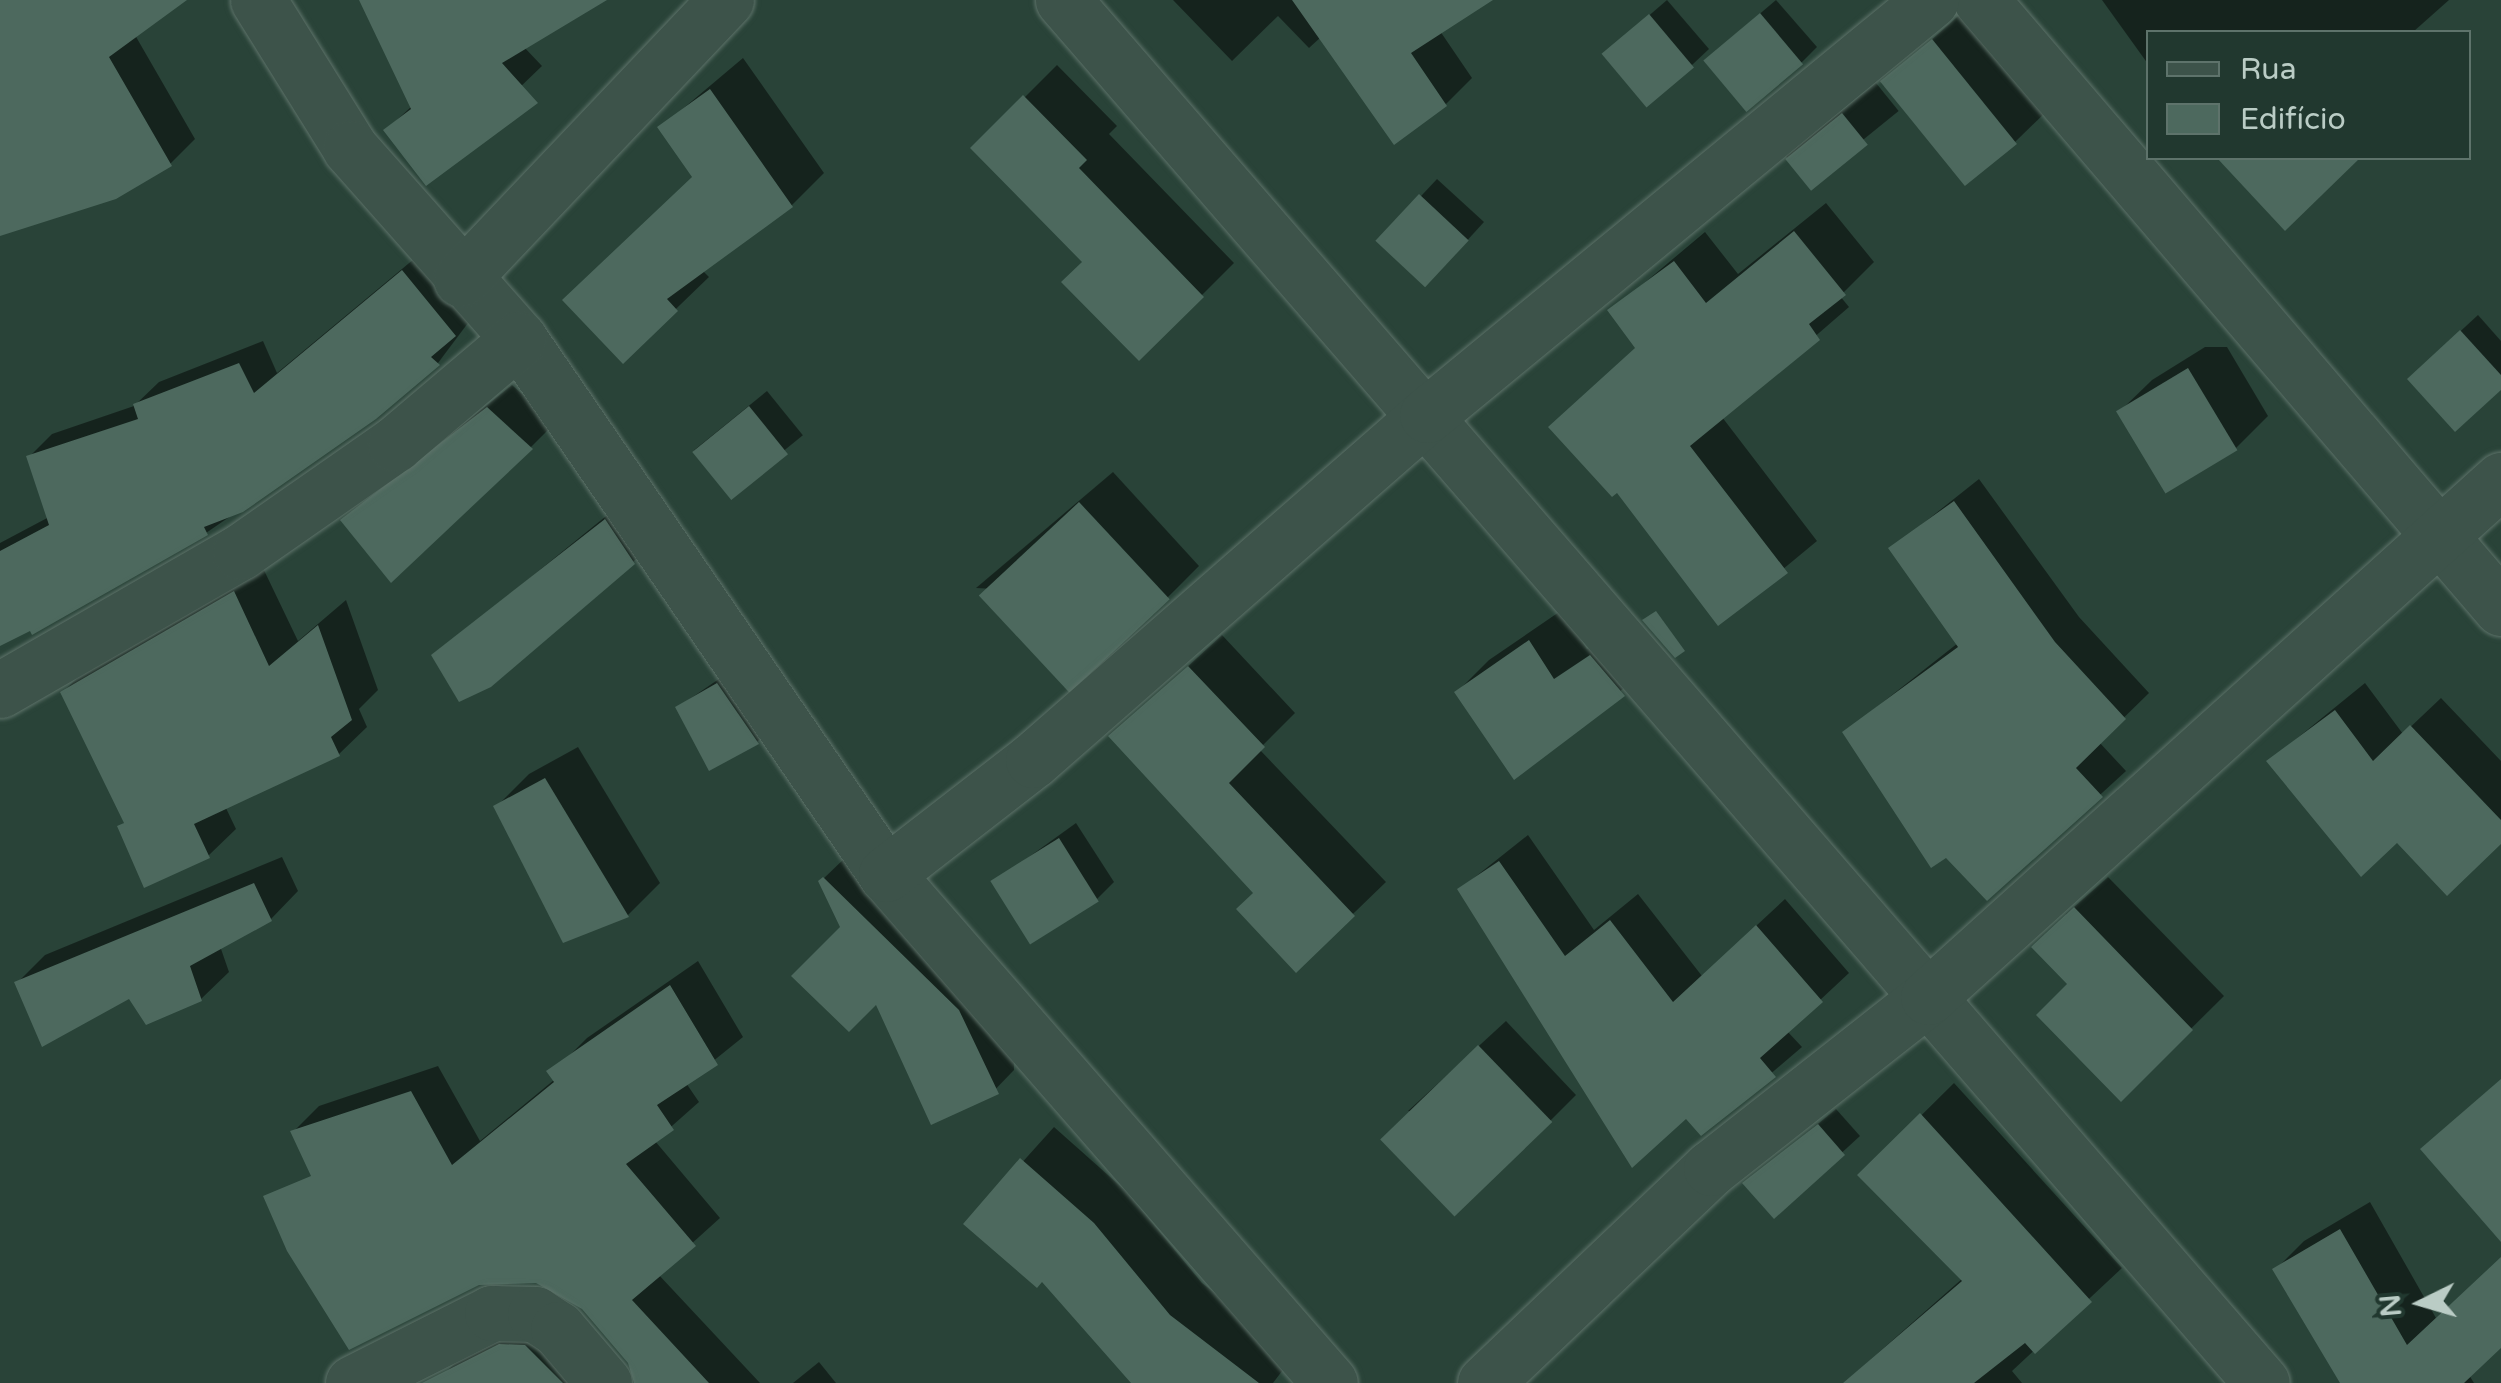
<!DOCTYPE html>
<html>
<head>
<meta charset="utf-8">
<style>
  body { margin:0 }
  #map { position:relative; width:2501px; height:1383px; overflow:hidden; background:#294338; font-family:"Varela Round",sans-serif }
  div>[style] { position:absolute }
  .shadow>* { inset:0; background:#0007; transform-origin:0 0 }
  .building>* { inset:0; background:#4d695e; transform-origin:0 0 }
  .roads { filter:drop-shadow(0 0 2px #5e736a) drop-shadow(0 0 2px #5e736a) }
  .minor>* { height:55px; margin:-27.5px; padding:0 27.5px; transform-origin:27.5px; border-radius:27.5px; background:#3d534a }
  span { translate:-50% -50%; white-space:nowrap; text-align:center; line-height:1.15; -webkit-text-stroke:8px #21382f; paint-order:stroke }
  .legend { position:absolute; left:2146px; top:30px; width:325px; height:130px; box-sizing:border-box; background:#21382f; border:2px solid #5e736b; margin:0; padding:12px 18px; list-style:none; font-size:30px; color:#baccc5 }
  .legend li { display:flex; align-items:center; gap:20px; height:50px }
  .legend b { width:50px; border:2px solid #5e736b }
  .north { position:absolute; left:2371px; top:1253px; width:100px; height:100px; -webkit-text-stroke:8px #21382f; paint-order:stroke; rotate:265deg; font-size:28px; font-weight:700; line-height:40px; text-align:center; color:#baccc5 }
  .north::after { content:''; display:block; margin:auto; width:35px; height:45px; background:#baccc5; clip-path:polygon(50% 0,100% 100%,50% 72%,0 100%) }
</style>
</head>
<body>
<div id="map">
  <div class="shadow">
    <div style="clip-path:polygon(48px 0,174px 0,135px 35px,195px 139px,170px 164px,0 233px,0 25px)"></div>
    <div style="clip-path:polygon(362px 0,593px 0,524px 47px,542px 66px,424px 180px,386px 130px,412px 106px)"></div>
    <div style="clip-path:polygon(1173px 0,1489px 0,1440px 31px,1472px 78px,1446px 104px,1321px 37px,1309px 48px,1278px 16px,1232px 61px)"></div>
    <div style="clip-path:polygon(1667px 0,1709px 49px,1692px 65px,1623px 38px)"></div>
    <div style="clip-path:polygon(1776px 0,1817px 47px,1801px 63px,1723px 45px)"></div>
    <div style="clip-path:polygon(2102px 0,2449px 0,2413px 32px,2148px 32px,2148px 64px)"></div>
    <div style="clip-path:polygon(1966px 9px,2048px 110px,2015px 142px,1884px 82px)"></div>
    <div style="clip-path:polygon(743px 58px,824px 173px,792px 205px,702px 270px,709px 277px,623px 360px,694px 176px,660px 128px)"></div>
    <div style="clip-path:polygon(1057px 65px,1117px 126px,1109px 134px,1234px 263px,1139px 358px,1085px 262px,974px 148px)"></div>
    <div style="left:1876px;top:83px;width:36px;height:116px;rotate:51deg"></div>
    <div style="clip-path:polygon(2220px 158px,2356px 158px,2285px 227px)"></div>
    <div style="clip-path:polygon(1437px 179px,1484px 222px,1442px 268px,1379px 241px)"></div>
    <div style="clip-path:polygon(1826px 203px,1874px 262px,1840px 296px,1849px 307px,1722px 417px,1817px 541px,1719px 622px,1637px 347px,1611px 311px,1705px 232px,1738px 274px)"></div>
    <div style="clip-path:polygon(426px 249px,477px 311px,438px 363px,374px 417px,206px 533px,0 642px,0 543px,49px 517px,29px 457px,52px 434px,134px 406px,159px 382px,263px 341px,277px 373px)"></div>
    <div style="clip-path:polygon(2478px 315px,2501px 341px,2501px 387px,2427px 362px)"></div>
    <div style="clip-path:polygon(2205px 347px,2227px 347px,2268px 416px,2236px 448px,2167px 490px,2119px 412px,2152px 380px)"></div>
    <div style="clip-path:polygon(512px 385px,555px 423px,531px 447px,343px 521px)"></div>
    <div style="left:767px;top:391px;width:57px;height:94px;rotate:51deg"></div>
    <div style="clip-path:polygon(1113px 472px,1199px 566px,1167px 598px,976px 588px)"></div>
    <div style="clip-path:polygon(1979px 479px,2079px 617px,2149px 693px,2099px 742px,2126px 771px,1987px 898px,1845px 732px,1958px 643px,1892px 548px)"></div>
    <div style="clip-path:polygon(632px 495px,659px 536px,633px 562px,434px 656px)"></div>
    <div style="clip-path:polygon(262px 566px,298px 641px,346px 600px,378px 690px,359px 709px,367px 727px,339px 754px,225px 806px,236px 829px,208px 856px,120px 827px,126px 821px,63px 692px,91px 664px)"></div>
    <div style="clip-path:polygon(1562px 610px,1587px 649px,1623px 625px,1656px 662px,1514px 777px,1457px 692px,1489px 660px)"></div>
    <div style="clip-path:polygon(1222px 635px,1295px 713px,1259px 749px,1386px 882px,1296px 969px,1256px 892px,1112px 736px)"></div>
    <div style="clip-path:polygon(735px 668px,774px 725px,757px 742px,678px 707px)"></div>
    <div style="clip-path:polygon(2365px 683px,2403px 734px,2441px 698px,2501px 761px,2501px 841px,2398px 839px,2269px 761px)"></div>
    <div style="clip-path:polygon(578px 747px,660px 883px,628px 915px,564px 940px,496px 807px,529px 774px)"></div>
    <div style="clip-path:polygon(1076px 823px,1114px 882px,1097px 899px,994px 882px)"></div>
    <div style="clip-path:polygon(1528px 835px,1594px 930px,1638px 894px,1702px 976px,1785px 899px,1849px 973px,1787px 1031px,1802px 1047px,1701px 1133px,1460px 889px)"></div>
    <div style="clip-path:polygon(848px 855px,1014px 1047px,1014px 1070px,988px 1097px,843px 927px,821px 881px)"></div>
    <div style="clip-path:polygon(282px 857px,298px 891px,271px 919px,220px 946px,229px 972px,201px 999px,17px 983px,45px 955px)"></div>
    <div style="clip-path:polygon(2108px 877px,2224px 996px,2121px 1098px,2070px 984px,2066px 914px)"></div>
    <div style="clip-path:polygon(698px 961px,743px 1037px,686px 1083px,699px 1102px,655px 1141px,720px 1218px,658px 1274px,760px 1383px,634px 1383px,630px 1362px,577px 1301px,293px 1132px,319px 1106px,438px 1066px,480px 1141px,560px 1075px,560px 1065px,587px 1038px)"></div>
    <div style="clip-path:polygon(1506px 1021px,1576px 1095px,1550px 1121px,1408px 1111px)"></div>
    <div style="clip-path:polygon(1954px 1083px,2122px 1268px,2012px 1371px,2022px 1383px,1844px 1383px,1963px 1278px,1861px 1175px)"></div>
    <div style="clip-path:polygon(1836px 1109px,1860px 1136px,1774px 1215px,1746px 1183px)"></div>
    <div style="clip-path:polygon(1054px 1127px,1126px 1191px,1202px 1283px,1295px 1354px,1273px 1383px,1134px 1383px,1043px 1278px,967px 1224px)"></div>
    <div style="clip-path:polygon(2370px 1202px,2436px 1318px,2501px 1259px,2501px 1345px,2469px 1375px,2474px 1383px,2364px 1383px,2275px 1270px,2304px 1241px)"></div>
    <div style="clip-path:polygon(528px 1319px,621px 1383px,450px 1383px,444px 1374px,470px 1348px)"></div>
    <div style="clip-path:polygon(819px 1362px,836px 1383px,793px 1383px)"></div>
  </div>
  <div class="building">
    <div style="clip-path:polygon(0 0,187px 0,109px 57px,172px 166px,116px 199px,0 236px)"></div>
    <div style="clip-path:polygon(359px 0,607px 0,502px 63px,538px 103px,426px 186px,383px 130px,411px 109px)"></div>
    <div style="clip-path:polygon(1292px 0,1493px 0,1411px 53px,1447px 106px,1394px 145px)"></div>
    <div style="left:1760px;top:13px;width:67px;height:74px;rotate:50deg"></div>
    <div style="left:1649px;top:14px;width:70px;height:62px;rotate:50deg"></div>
    <div style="left:1932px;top:39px;width:135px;height:67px;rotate:51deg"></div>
    <div style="clip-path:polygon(710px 89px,793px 207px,667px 299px,678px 311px,623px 364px,562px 300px,692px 177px,657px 127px)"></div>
    <div style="clip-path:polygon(1023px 95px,1087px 160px,1079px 168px,1204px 297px,1139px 361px,1061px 282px,1082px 262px,970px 148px)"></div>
    <div style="left:1842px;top:113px;width:41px;height:73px;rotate:51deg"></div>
    <div style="clip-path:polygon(2217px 158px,2360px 158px,2285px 231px)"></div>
    <div style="left:1419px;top:194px;width:68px;height:64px;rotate:43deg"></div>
    <div style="clip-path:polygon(1794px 231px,1846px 295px,1809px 324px,1820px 340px,1690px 446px,1788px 573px,1718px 626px,1617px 493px,1612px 497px,1548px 427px,1635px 348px,1607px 310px,1674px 261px,1706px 303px)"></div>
    <div style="clip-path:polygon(402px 270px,456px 336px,431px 357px,440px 365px,376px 419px,243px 512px,204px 527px,208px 535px,32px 635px,30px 631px,0 646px,0 551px,49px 525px,26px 456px,138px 419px,133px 404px,239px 363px,254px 393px)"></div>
    <div style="clip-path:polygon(2460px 330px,2501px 375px,2501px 390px,2455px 432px,2407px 379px)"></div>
    <div style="left:2188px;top:368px;width:96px;height:84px;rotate:59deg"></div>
    <div style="left:749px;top:406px;width:62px;height:73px;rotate:51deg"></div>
    <div style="clip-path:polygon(487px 407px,533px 449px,391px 583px,340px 520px)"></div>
    <div style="clip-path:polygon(1954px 501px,2055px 642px,2126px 719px,2076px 768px,2103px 797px,1987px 901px,1946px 858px,1931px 868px,1842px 732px,1958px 647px,1888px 548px)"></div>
    <div style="left:1079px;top:502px;width:133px;height:137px;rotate:47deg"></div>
    <div style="clip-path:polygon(605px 519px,635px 564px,491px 687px,459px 702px,431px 655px)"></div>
    <div style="clip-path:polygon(234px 591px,269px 666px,318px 625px,352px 720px,331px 737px,340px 756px,194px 824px,210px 858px,144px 888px,117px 826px,124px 823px,60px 692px)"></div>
    <div style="clip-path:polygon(1656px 611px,1685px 651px,1675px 658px,1642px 620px)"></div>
    <div style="clip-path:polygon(1529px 640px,1554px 679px,1590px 655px,1625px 696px,1514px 780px,1454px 692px)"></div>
    <div style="clip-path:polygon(1188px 666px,1265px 747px,1229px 783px,1355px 916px,1296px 973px,1236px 909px,1253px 893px,1108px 736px)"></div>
    <div style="clip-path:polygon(717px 683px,759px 744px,709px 771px,675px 707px)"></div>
    <div style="clip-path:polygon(2335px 710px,2373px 761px,2410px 725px,2501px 820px,2501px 844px,2447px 896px,2397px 843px,2361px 877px,2266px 761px)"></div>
    <div style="clip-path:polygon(545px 778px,629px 917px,563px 943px,493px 806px)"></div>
    <div style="left:1059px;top:838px;width:75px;height:81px;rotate:58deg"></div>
    <div style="clip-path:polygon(1499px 861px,1565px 956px,1610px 920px,1673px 1002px,1756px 925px,1823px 1002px,1760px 1058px,1776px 1077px,1701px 1136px,1686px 1119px,1632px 1168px,1457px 889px)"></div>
    <div style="clip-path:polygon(823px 877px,959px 1010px,999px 1094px,931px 1125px,876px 1005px,849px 1032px,791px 976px,840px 927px,818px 881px)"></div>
    <div style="clip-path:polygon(254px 883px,272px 921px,190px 966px,202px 1001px,146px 1025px,129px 999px,42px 1047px,14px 982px)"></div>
    <div style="clip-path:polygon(2074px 907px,2193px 1030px,2121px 1102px,2036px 1015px,2067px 984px,2031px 947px)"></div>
    <div style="clip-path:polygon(670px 985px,718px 1065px,657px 1105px,674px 1130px,626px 1164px,696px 1246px,632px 1300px,709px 1383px,634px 1383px,628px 1363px,582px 1309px,536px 1283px,479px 1285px,349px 1350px,287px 1251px,263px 1196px,311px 1176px,290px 1131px,411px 1091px,452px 1165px,554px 1082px,546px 1071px)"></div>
    <div style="left:1478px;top:1045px;width:107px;height:136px;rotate:46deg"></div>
    <div style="clip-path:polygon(2501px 1079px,2501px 1242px,2420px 1149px)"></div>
    <div style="clip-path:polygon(1920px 1113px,2092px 1302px,2035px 1354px,2025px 1343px,1974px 1383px,1843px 1383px,1962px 1281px,1857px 1175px)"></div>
    <div style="clip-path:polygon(1818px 1124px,1845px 1155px,1774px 1219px,1742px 1183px)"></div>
    <div style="clip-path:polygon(1020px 1158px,1094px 1223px,1170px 1315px,1259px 1383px,1131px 1383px,1042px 1282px,1037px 1288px,963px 1224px)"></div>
    <div style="clip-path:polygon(2340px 1229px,2407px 1345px,2501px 1257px,2501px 1348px,2464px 1383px,2340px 1383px,2272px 1269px)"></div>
    <div style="clip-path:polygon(499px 1344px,525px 1345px,563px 1383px,422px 1383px)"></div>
  </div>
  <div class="roads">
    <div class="minor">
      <div style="left:258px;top:0;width:174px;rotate:58.1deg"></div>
      <div style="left:350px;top:148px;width:255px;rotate:48.5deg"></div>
      <div style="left:519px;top:339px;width:649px;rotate:55.55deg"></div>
      <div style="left:886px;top:874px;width:675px;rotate:48.9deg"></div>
      <div style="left:1063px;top:0;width:1830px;rotate:49.08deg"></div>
      <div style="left:1981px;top:0;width:800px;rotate:49.46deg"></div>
      <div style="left:461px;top:279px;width:385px;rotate:-46.5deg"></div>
      <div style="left:0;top:690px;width:277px;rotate:-29.9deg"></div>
      <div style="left:240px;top:552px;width:189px;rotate:-34.9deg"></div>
      <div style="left:395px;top:444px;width:162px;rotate:-40.3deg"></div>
      <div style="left:886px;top:874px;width:186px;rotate:-37.8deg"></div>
      <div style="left:1033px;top:760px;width:524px;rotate:-41.21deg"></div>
      <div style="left:1427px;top:415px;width:653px;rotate:-39.47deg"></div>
      <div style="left:353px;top:1383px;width:156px;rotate:-26.7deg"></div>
      <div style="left:492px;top:1313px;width:43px;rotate:1.3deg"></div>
      <div style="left:535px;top:1314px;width:27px;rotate:33deg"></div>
      <div style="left:558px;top:1329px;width:71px;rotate:49.6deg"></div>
      <div style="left:1485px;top:1383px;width:312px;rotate:-43.6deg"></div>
      <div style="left:1711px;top:1168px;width:276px;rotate:-38.2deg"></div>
      <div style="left:1928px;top:997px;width:772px;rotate:-42.06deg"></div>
    </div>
  </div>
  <ul class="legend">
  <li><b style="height:12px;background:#3d534a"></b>Rua</li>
  <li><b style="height:28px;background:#4d695e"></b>Edifício</li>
  </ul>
  <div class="north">N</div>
</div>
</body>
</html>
